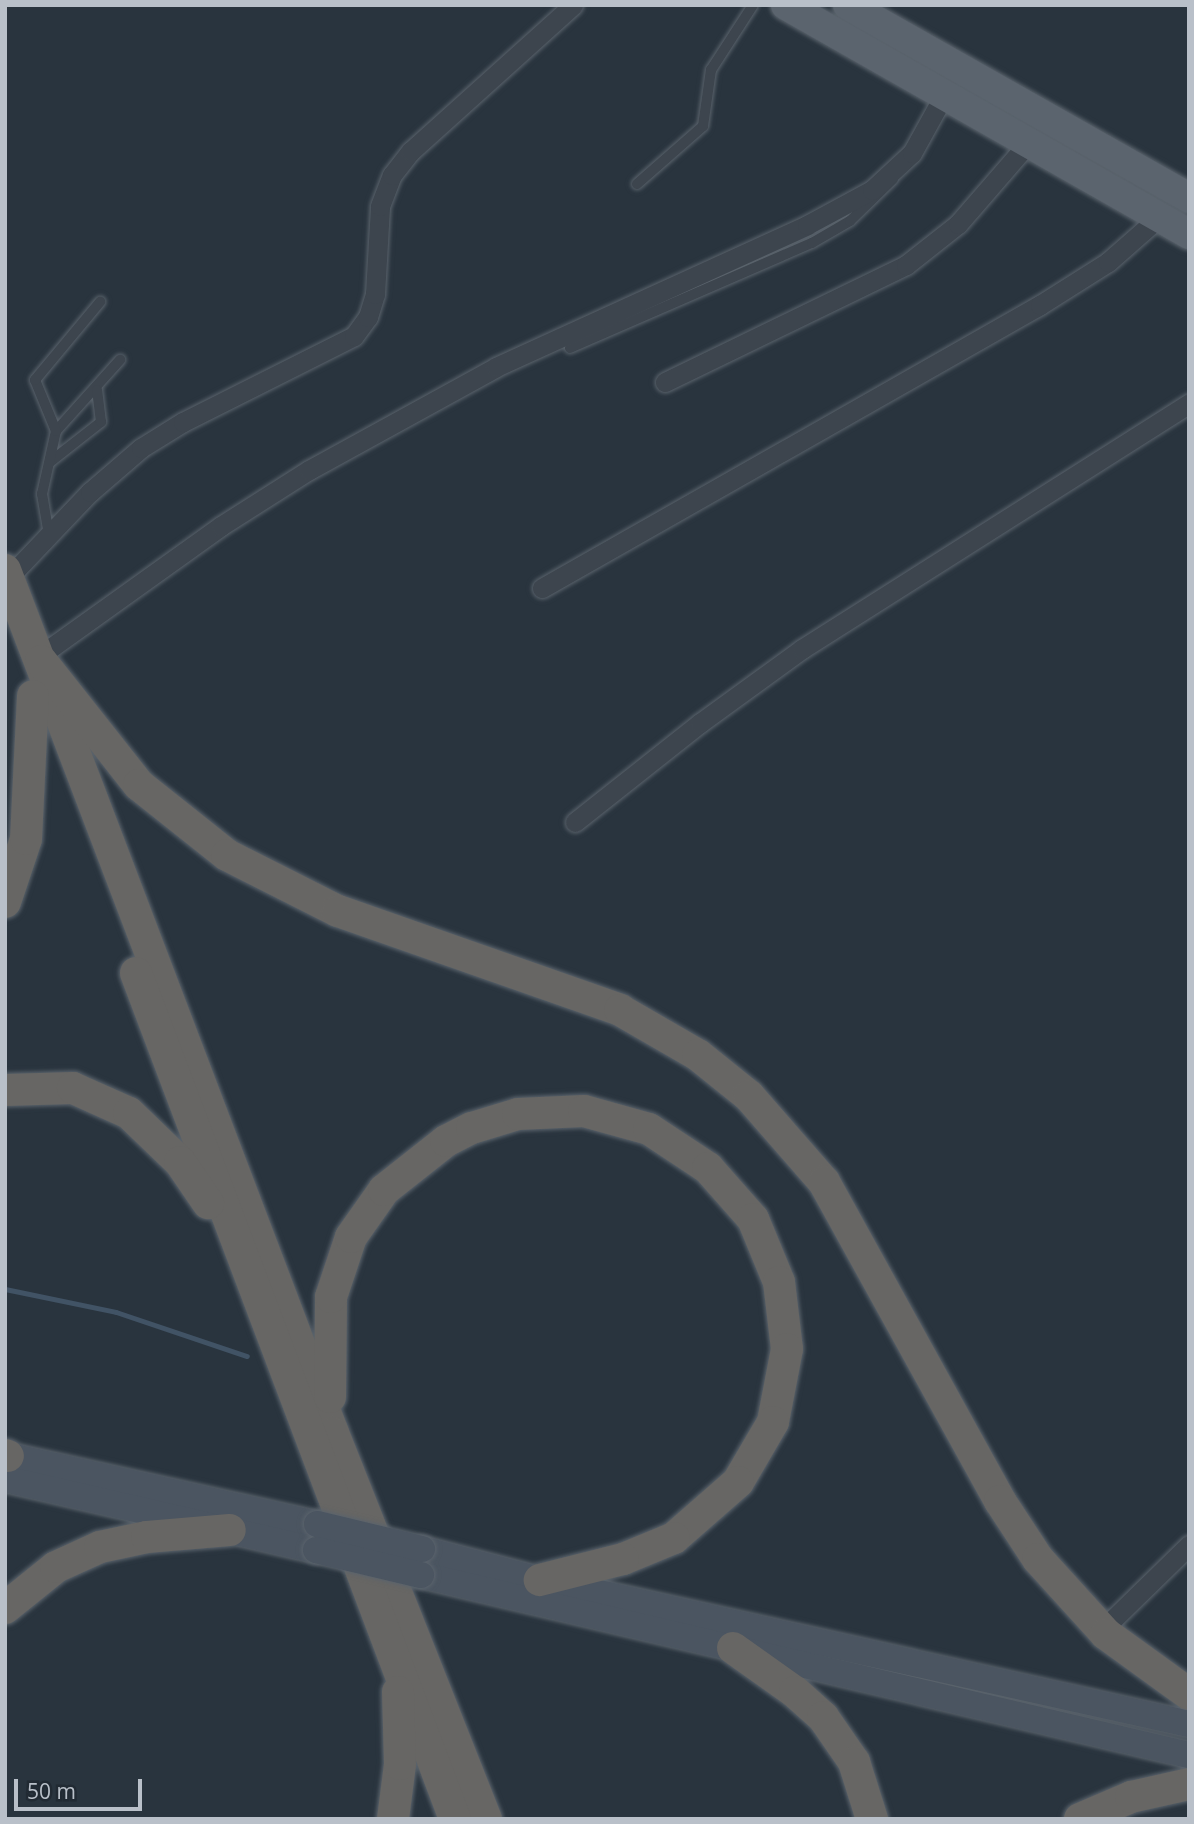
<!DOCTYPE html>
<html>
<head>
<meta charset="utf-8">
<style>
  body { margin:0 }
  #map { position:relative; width:1194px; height:1824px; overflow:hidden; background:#29343e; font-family:"Open Sans",sans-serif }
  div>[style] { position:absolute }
  .stream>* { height:5px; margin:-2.5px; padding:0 2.5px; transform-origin:2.5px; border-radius:2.5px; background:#415365 }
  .roads { filter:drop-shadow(0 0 2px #5a636c) drop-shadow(0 0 2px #5a636c) }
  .service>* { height:10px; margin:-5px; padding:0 5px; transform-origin:5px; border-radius:5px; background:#3d454e }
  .minor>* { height:19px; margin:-9.5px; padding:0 9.5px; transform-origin:9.5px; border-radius:9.5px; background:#3d454e }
  .secondary>* { height:26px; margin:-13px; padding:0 13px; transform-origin:13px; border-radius:13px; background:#4b5561 }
  .primary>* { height:30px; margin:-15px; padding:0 15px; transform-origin:15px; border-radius:15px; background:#5b646e }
  .trunk>* { height:32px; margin:-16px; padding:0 16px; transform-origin:16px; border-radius:16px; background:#676664 }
  .bridges { filter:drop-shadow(0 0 2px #5a636c) drop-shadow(0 0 2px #5a636c) }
  .secondary-bridge>* { height:26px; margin:-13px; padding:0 13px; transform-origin:13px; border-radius:13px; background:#4b5561 }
  span { translate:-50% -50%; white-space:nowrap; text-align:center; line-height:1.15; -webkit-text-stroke:7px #212a33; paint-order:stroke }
  .frame { position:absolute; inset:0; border:7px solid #b9c0c9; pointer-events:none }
  .scale { position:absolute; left:14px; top:1779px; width:128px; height:32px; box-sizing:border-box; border:4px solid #b9c0c9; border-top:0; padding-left:9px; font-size:21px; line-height:24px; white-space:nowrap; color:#b9c0c9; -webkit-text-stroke:5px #212a33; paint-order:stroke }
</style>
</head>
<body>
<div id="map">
  <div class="stream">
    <div style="left:5px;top:1289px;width:113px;rotate:11.7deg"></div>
    <div style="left:116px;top:1312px;width:138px;rotate:18.6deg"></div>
  </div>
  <div class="roads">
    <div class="service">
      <div style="left:637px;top:184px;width:88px;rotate:-41.3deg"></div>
      <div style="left:703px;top:126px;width:57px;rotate:-81.9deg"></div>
      <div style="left:711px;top:70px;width:77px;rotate:-57.1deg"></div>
      <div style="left:570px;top:348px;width:264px;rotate:-23.5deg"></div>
      <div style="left:812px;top:243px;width:44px;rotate:-30.1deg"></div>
      <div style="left:850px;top:221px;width:60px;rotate:-44.3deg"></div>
      <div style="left:56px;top:431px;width:96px;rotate:-48deg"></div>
      <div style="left:50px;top:462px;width:65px;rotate:-38.1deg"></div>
      <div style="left:101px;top:422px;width:32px;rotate:-97deg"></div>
      <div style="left:49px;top:535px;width:42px;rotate:-99.7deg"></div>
      <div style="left:42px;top:494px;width:65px;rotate:-77.5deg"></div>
      <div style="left:56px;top:431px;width:55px;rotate:-112.4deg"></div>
      <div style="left:35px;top:380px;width:102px;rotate:-50.2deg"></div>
    </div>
    <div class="minor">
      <div style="left:665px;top:382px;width:268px;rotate:-25.9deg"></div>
      <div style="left:906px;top:265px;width:66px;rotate:-38.3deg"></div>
      <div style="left:958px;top:224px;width:108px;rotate:-49.1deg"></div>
      <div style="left:8px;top:578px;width:119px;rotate:-46.4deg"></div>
      <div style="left:90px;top:492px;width:67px;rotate:-40.8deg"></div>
      <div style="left:141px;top:448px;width:49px;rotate:-31.8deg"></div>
      <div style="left:183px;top:422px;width:191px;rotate:-26.7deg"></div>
      <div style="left:354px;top:336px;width:24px;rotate:-54deg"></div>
      <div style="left:368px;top:317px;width:24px;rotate:-73deg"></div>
      <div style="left:375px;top:294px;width:88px;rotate:-86.7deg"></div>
      <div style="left:380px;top:206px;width:33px;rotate:-69deg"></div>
      <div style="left:392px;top:175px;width:31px;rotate:-52deg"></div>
      <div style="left:411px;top:151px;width:218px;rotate:-42deg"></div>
      <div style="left:542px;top:588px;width:573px;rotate:-29.61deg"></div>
      <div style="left:1040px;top:305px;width:80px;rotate:-32.3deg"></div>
      <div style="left:1108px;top:262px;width:68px;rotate:-41.4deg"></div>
      <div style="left:38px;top:657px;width:225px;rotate:-35.6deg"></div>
      <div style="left:221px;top:526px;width:104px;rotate:-32.5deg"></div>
      <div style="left:309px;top:470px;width:213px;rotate:-28.8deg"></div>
      <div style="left:496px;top:367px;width:342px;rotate:-24.5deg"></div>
      <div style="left:807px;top:225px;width:74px;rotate:-28.3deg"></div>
      <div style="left:872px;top:190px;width:54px;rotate:-42.8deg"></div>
      <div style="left:912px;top:153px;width:66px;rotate:-61.1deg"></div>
      <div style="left:575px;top:822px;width:159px;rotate:-38.4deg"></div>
      <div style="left:700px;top:723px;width:126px;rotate:-36deg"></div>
      <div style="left:802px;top:649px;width:459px;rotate:-32.4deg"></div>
      <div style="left:1102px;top:1630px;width:122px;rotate:-44.3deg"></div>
    </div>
    <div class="secondary">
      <div style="left:5px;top:1455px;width:320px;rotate:12.5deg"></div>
      <div style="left:5px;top:1479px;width:319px;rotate:12.9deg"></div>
      <div style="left:422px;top:1549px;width:122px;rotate:14.7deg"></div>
      <div style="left:540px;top:1580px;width:665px;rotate:12.51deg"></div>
      <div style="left:421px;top:1575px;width:789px;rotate:13.19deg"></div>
    </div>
    <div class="primary">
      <div style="left:786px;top:5px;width:464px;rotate:29.6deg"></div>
      <div style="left:848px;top:5px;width:392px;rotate:29.5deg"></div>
    </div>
    <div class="trunk">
      <div style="left:5px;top:570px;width:923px;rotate:69.19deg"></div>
      <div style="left:333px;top:1433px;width:415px;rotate:68.4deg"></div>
      <div style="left:41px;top:661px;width:158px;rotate:51.7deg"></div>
      <div style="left:139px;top:785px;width:112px;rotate:38.5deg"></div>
      <div style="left:227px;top:855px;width:124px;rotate:26.8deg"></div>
      <div style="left:338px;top:911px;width:299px;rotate:19.3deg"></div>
      <div style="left:620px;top:1010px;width:90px;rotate:30deg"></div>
      <div style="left:698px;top:1055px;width:65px;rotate:38.8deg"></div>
      <div style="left:749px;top:1096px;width:114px;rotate:48.9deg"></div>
      <div style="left:824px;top:1182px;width:364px;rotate:61.1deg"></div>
      <div style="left:1000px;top:1501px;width:69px;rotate:56.8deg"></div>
      <div style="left:1038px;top:1559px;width:101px;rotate:47.8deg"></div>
      <div style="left:1106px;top:1634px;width:102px;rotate:35.9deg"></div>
      <div style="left:5px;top:902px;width:66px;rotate:-71.6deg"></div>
      <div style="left:26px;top:839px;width:143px;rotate:-87.2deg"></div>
      <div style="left:136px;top:973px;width:904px;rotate:69.34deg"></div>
      <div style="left:5px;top:1090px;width:68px;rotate:-1.7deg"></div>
      <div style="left:73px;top:1088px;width:61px;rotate:24.1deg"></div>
      <div style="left:129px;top:1113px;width:71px;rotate:43.9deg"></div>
      <div style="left:180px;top:1162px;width:50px;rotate:55.7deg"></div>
      <div style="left:330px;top:1397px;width:100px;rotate:-89.4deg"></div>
      <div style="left:331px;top:1297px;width:63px;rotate:-71.6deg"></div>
      <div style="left:351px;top:1237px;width:57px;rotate:-54.9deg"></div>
      <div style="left:384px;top:1190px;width:79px;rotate:-38.3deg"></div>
      <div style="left:446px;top:1141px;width:29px;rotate:-27deg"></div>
      <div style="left:472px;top:1128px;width:48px;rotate:-16.9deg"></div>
      <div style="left:518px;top:1114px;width:66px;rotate:-2.6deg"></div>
      <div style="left:584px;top:1111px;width:67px;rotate:15.5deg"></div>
      <div style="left:649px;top:1129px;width:71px;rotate:33.5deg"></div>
      <div style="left:708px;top:1168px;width:68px;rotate:48.6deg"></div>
      <div style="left:753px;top:1219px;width:68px;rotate:67.6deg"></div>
      <div style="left:779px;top:1282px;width:67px;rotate:83.2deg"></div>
      <div style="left:787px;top:1349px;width:74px;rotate:100.9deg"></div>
      <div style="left:773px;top:1422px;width:69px;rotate:120.3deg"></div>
      <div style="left:738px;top:1482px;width:85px;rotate:138.8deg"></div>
      <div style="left:674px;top:1538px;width:55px;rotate:157.6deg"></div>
      <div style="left:623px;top:1559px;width:86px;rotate:165.8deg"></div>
      <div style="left:5px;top:1455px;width:3px;rotate:18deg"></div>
      <div style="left:5px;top:1608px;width:65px;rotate:-38.8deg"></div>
      <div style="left:56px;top:1567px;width:48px;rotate:-24.4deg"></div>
      <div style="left:100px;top:1547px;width:48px;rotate:-12deg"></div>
      <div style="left:147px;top:1537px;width:83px;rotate:-4.8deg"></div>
      <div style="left:733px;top:1648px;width:76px;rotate:35.4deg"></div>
      <div style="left:795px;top:1692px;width:38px;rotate:42deg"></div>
      <div style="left:823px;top:1717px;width:55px;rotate:55.4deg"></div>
      <div style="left:854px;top:1762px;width:60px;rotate:72.5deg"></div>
      <div style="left:393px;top:1819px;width:55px;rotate:-82.7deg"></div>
      <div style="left:400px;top:1764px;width:72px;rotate:-91.6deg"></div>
      <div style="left:1080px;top:1819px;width:56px;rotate:-23.3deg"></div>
      <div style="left:1131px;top:1797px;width:59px;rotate:-12.6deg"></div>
    </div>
  </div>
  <div class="bridges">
    <div class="secondary-bridge">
      <div style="left:317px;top:1524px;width:108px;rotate:13.4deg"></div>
      <div style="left:316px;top:1550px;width:108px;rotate:13.4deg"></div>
    </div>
  </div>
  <div class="frame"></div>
  <div class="scale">50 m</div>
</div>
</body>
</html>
